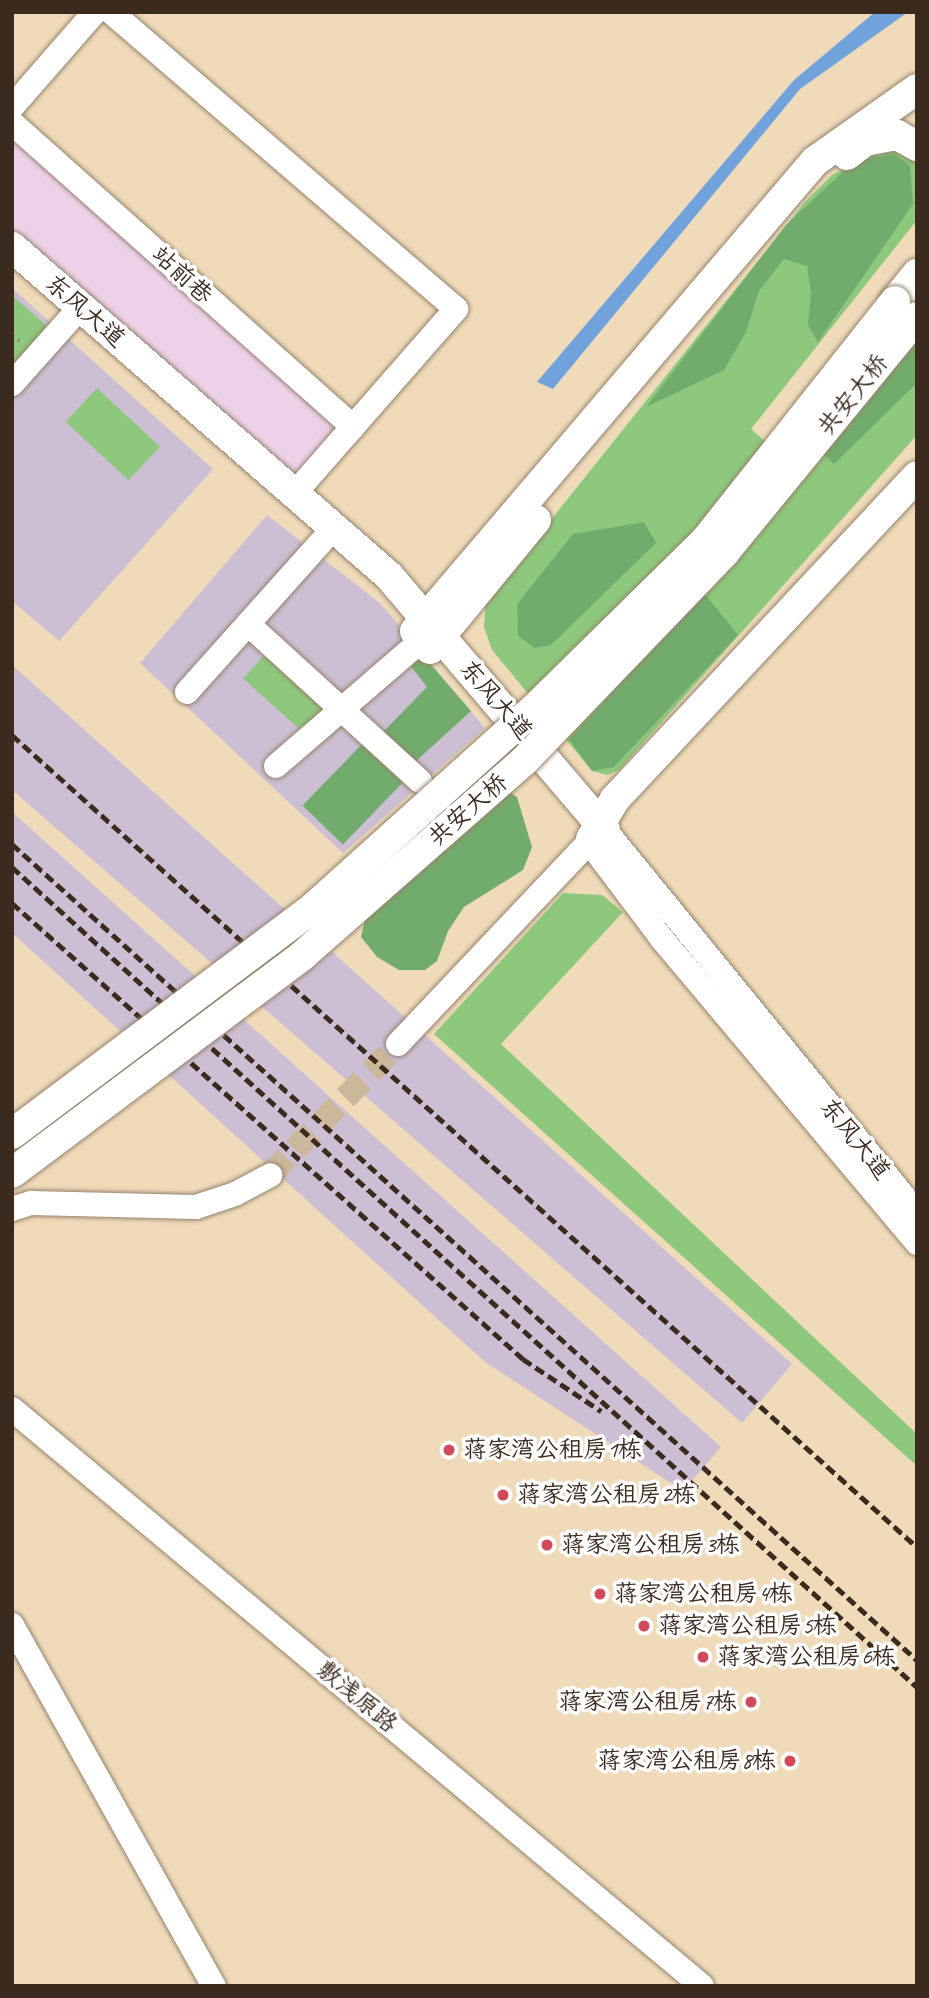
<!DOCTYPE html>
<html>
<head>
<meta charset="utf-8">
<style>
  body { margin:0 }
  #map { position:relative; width:929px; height:1998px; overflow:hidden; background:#efdbba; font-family:Caveat,"LXGW WenKai TC",sans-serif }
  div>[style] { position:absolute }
  .built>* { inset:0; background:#edd1e9; transform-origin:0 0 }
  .industrial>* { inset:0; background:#ccbfd4 }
  .green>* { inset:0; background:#8dc87d; transform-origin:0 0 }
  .forest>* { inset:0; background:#72ac6c; transform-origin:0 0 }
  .water>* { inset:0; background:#71a2dc }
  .minor-tunnel>* { height:24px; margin-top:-12px; transform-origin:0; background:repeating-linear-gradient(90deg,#cbb89b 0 24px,transparent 0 36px) }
  .path>* { height:3.5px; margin-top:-1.75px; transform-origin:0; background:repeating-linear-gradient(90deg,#95826c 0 2px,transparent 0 7px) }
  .roads { filter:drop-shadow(0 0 2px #95826c) drop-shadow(0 0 2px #95826c) }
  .minor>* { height:24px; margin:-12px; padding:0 12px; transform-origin:12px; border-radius:12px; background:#fff }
  .major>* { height:30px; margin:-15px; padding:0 15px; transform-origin:15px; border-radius:15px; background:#fff }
  .rail>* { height:5px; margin-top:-2.5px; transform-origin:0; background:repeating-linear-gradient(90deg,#3b2a1e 0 10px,transparent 0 15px) }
  .bridges { filter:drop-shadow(0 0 2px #95826c) drop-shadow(0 0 2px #95826c) }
  .major-bridge>* { height:30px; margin:-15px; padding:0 15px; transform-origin:15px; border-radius:15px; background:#fff }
  .dots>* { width:19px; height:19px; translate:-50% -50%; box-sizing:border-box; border:4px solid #fff; border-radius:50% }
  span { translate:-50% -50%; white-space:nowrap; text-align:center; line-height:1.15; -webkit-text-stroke:7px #fff; paint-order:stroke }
  .street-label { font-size:24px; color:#3b2a1e }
  .poi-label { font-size:24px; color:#3b2a1e }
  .left { translate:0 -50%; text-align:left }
  .right { translate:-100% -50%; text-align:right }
  .frame { position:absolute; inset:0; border:14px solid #3b2a1e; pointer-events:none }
</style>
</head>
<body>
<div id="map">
  <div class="built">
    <div style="left:12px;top:132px;width:438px;height:85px;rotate:41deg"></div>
  </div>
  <div class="industrial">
    <div style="clip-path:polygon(12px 288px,213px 469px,59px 641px,12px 601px)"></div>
    <div style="clip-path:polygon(267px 515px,381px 604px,485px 728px,343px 853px,140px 663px)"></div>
    <div style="clip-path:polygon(12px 665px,792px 1364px,742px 1423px,12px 790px)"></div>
    <div style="clip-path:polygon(12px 812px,721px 1447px,683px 1491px,485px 1362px,12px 933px)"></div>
  </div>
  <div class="green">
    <div style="clip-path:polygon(897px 149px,917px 161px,917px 220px,751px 429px,801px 473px,917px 324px,917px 435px,619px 770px,608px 775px,592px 771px,492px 650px,484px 627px,486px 601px,805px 202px,832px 175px,879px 150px)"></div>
    <div style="clip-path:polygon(12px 295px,49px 328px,12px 369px)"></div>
    <div style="left:97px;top:388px;width:86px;height:46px;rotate:43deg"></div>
    <div style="left:268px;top:651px;width:83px;height:37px;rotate:42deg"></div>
    <div style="clip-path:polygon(563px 893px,602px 895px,623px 912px,501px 1044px,917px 1434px,917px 1466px,434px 1034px)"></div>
  </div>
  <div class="forest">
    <div style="clip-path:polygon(894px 154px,910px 166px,913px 204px,818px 342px,808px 325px,811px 293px,807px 266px,784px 259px,759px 291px,746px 332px,724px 370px,646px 407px,786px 225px,845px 170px,870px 158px)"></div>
    <div style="clip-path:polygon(917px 332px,917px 383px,834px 464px,822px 453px)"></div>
    <div style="clip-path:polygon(644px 522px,656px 543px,551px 645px,535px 648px,518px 636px,517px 604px,573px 534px)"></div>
    <div style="clip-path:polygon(705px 594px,738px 635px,614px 767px,592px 771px,569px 739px)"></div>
    <div style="clip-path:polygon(418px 650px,471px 711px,416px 761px,382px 733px,427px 687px,406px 660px)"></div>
    <div style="left:363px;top:743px;width:56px;height:87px;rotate:44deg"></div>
    <div style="clip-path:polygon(507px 791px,517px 797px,532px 847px,523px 870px,464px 907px,448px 931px,437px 961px,425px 970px,399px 970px,377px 957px,361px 937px,366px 914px)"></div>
  </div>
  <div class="water">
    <div style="clip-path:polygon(875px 12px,908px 12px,800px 89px,553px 389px,537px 382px,794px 80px)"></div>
  </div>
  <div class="minor-tunnel">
    <div style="left:270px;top:1175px;width:183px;rotate:-45.7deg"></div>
  </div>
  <div class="path">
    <div style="left:12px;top:336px;width:13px;rotate:32deg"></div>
  </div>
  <div class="roads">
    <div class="minor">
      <div style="left:111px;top:12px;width:455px;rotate:40.7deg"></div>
      <div style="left:456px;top:309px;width:246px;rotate:131.2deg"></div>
      <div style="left:12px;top:107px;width:126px;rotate:-48.9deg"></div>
      <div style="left:12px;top:123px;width:457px;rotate:41.7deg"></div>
      <div style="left:12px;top:384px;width:87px;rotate:-48.3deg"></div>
      <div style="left:248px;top:624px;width:233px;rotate:42.4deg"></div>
      <div style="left:187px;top:692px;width:204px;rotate:-48.2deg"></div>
      <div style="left:276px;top:766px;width:193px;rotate:-40.8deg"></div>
      <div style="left:605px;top:830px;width:494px;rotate:50.8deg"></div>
      <div style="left:398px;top:1044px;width:278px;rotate:-46.6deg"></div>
      <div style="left:589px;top:842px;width:121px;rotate:53deg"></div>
      <div style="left:662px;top:939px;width:397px;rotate:50deg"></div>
      <div style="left:12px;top:1209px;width:20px;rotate:-18deg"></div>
      <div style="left:31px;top:1203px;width:165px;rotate:1.4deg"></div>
      <div style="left:196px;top:1207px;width:41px;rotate:-18.4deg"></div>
      <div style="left:235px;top:1194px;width:40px;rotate:-28deg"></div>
      <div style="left:12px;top:1409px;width:899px;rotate:39.9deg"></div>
      <div style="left:12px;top:1625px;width:414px;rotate:60.8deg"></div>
    </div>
    <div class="major">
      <div style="left:847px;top:155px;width:23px;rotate:-38deg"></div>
      <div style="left:865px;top:141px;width:33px;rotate:-11deg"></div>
      <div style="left:897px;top:135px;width:23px;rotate:29deg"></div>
      <div style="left:12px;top:247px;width:500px;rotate:41.11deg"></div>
      <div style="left:389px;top:576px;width:333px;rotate:49.6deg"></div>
      <div style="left:895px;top:301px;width:35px;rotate:-51deg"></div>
      <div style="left:415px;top:631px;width:617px;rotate:-49.6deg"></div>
      <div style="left:815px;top:161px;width:125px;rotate:-35.2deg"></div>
      <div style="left:430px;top:649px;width:167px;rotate:-50.6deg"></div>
      <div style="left:591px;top:839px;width:47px;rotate:-59deg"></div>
      <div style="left:615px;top:799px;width:442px;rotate:-46.9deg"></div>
    </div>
  </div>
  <div class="rail">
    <div style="left:12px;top:735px;width:1216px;rotate:41.9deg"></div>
    <div style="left:12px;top:844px;width:1219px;rotate:42.04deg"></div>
    <div style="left:12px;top:867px;width:1221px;rotate:42.18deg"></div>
    <div style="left:12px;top:903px;width:685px;rotate:41.74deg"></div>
    <div style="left:523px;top:1359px;width:94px;rotate:33.7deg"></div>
  </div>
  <div class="bridges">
    <div class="major-bridge">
      <div style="left:12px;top:1134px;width:378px;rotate:-36.9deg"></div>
      <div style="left:314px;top:907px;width:296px;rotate:-42deg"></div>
      <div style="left:534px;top:709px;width:240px;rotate:-44.5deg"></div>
      <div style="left:705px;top:541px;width:306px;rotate:-51.6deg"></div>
      <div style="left:12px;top:1173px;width:364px;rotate:-36.8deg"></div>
      <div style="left:303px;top:955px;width:294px;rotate:-41.3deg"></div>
      <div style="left:524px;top:761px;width:289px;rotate:-46.1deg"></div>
      <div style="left:724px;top:553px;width:305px;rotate:-50.7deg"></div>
    </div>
  </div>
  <div class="dots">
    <div style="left:449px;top:1450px;background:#d1495b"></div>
    <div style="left:503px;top:1495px;background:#d1495b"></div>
    <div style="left:547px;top:1545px;background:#d1495b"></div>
    <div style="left:600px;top:1594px;background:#d1495b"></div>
    <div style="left:644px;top:1626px;background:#d1495b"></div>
    <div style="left:703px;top:1657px;background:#d1495b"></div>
    <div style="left:751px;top:1702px;background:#d1495b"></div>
    <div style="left:790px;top:1761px;background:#d1495b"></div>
  </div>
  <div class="street-label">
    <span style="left:182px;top:275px;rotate:42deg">站前巷</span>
    <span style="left:85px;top:311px;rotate:41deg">东风大道</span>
    <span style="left:853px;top:395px;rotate:-51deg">共安大桥</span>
    <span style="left:496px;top:700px;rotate:49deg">东风大道</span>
    <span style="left:468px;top:810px;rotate:-41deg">共安大桥</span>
    <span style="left:855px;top:1139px;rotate:51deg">东风大道</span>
    <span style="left:357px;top:1697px;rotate:40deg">敷浅原路</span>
  </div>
  <div class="poi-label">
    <span class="left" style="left:463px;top:1450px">蒋家湾公租房1栋</span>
    <span class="left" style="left:517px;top:1495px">蒋家湾公租房2栋</span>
    <span class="left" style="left:561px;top:1545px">蒋家湾公租房3栋</span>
    <span class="left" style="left:614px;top:1594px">蒋家湾公租房4栋</span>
    <span class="left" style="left:658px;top:1626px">蒋家湾公租房5栋</span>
    <span class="left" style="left:717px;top:1657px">蒋家湾公租房6栋</span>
    <span class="right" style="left:737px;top:1702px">蒋家湾公租房7栋</span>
    <span class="right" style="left:776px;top:1761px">蒋家湾公租房8栋</span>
  </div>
  <div class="frame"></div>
</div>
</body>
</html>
